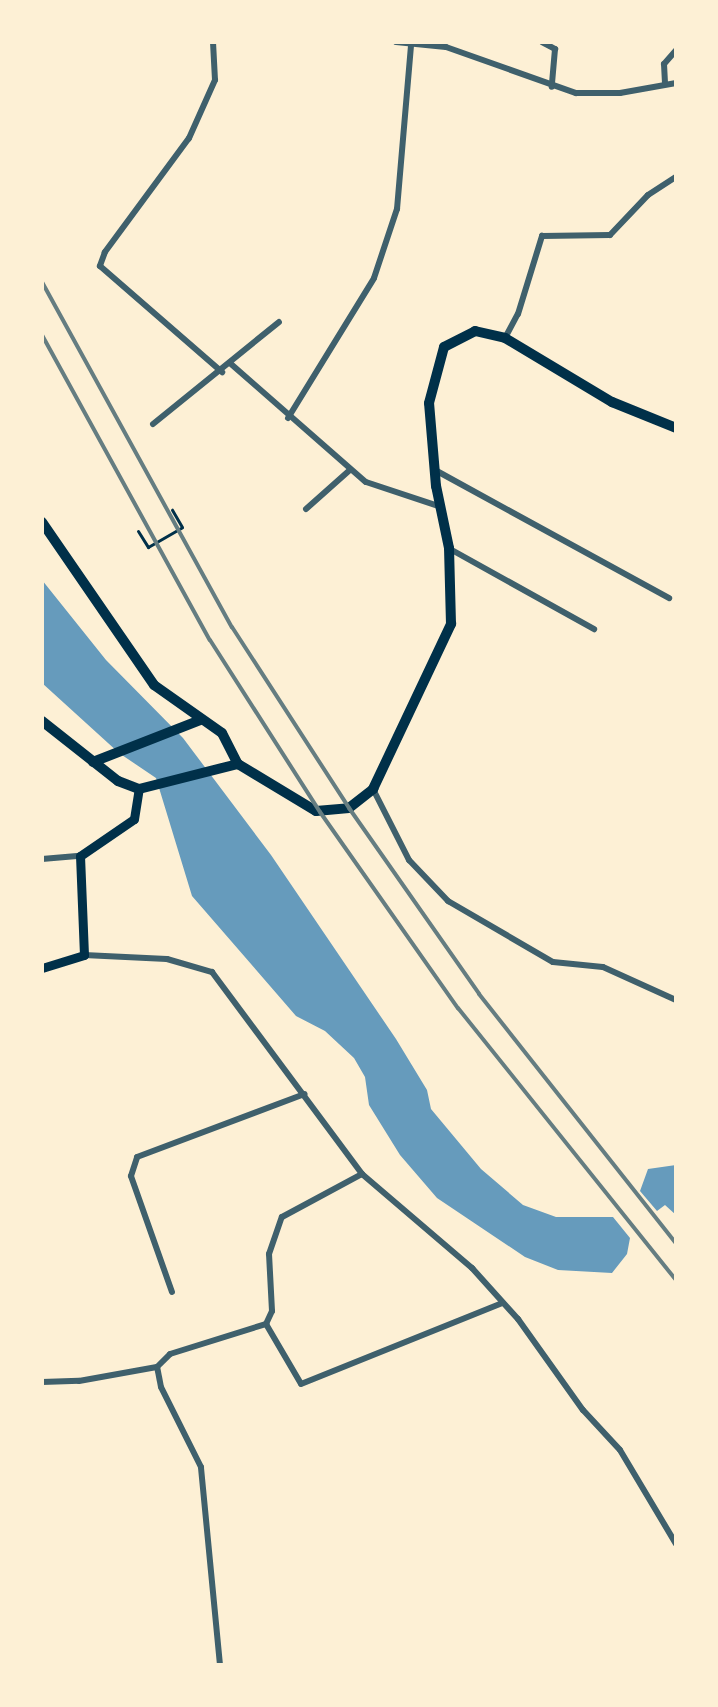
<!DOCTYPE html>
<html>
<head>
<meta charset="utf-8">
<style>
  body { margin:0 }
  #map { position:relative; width:718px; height:1707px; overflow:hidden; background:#fdf0d5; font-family:"DejaVu Sans",sans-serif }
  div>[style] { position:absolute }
  .water>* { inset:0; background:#669bbc }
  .path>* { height:3px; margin:-1.5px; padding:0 1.5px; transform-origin:1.5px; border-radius:1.5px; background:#003049 }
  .minor>* { height:6px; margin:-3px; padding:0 3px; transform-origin:3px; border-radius:3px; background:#3f606c }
  .secondary>* { height:9px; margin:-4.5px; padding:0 4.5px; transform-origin:4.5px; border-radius:4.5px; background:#003049 }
  .primary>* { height:10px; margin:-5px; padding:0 5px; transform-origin:5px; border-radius:5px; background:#003049 }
  .rail>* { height:4px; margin:-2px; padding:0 2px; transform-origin:2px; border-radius:2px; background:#657d81 }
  span { translate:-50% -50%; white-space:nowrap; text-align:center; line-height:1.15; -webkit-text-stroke:6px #fdf0d5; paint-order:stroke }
  .frame { position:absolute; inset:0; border:44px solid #fdf0d5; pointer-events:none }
</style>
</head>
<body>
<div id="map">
  <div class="water">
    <div style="clip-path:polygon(42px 580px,106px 660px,183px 738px,271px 855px,396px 1039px,427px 1090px,431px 1109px,481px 1169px,523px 1205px,556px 1217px,613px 1217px,630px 1238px,627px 1254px,612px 1273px,558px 1270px,525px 1257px,437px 1198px,400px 1155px,369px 1105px,365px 1077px,354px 1058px,325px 1031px,296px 1016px,192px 896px,156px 778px,119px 753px,42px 683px)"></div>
    <div style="clip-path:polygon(676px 1165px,676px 1215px,665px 1205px,657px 1211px,640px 1191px,648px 1169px)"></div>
  </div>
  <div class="path">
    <div style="left:138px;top:531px;width:19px;rotate:58deg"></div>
    <div style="left:148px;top:547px;width:39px;rotate:-30deg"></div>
    <div style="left:182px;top:527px;width:20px;rotate:-120deg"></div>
  </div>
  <div class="minor">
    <div style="left:213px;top:42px;width:38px;rotate:87deg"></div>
    <div style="left:215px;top:80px;width:64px;rotate:114.1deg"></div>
    <div style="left:189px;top:138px;width:142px;rotate:126.4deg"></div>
    <div style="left:105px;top:252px;width:15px;rotate:110deg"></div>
    <div style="left:100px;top:266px;width:162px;rotate:41deg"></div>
    <div style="left:396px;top:42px;width:50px;rotate:5.7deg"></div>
    <div style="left:446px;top:47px;width:138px;rotate:19.5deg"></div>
    <div style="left:576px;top:93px;width:44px"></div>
    <div style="left:620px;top:93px;width:57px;rotate:-10.1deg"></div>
    <div style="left:542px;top:42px;width:15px;rotate:28deg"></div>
    <div style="left:555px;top:49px;width:38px;rotate:95deg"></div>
    <div style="left:665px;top:83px;width:19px;rotate:-93deg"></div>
    <div style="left:664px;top:64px;width:18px;rotate:-49deg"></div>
    <div style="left:505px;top:338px;width:27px;rotate:-62deg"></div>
    <div style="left:518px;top:314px;width:82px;rotate:-72.9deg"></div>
    <div style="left:542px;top:236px;width:68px;rotate:-0.8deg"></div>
    <div style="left:610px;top:235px;width:55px;rotate:-46.5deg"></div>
    <div style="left:648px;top:195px;width:33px;rotate:-33deg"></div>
    <div style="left:231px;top:364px;width:179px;rotate:41.2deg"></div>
    <div style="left:366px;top:482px;width:79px;rotate:18.4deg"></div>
    <div style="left:288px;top:418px;width:164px;rotate:-58.4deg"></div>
    <div style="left:374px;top:278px;width:73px;rotate:-71.6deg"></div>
    <div style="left:397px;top:209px;width:165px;rotate:-85.1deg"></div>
    <div style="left:153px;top:424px;width:162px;rotate:-39deg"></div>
    <div style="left:435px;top:470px;width:267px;rotate:28.7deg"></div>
    <div style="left:306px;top:509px;width:59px;rotate:-41.6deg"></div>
    <div style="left:450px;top:549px;width:165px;rotate:29.1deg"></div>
    <div style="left:373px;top:789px;width:80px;rotate:63.1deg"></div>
    <div style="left:409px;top:860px;width:57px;rotate:46.4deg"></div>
    <div style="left:448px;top:901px;width:121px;rotate:30.2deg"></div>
    <div style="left:553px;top:962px;width:50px;rotate:5.7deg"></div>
    <div style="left:603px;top:967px;width:80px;rotate:24.3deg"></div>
    <div style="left:42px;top:859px;width:38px;rotate:-5deg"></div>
    <div style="left:84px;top:955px;width:83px;rotate:2.8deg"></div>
    <div style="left:167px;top:959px;width:47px;rotate:16.1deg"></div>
    <div style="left:212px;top:972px;width:252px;rotate:53.4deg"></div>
    <div style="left:362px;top:1174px;width:145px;rotate:40.5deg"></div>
    <div style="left:472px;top:1268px;width:69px;rotate:48deg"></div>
    <div style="left:518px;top:1319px;width:112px;rotate:54.5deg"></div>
    <div style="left:583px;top:1410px;width:54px;rotate:47.2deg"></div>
    <div style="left:620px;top:1450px;width:109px;rotate:59.2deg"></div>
    <div style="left:172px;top:1292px;width:123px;rotate:-109.5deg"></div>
    <div style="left:131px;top:1176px;width:20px;rotate:-72deg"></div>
    <div style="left:137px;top:1157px;width:179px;rotate:-20.6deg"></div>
    <div style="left:266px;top:1324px;width:69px;rotate:59.7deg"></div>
    <div style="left:301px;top:1384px;width:217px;rotate:-21.9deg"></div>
    <div style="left:42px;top:1382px;width:37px;rotate:-2deg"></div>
    <div style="left:79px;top:1381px;width:79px;rotate:-10.2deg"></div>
    <div style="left:220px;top:1665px;width:199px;rotate:-95.5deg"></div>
    <div style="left:201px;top:1467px;width:89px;rotate:-116.6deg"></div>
    <div style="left:161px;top:1387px;width:20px;rotate:-101deg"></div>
    <div style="left:157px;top:1367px;width:18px;rotate:-45deg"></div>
    <div style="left:170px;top:1354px;width:101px;rotate:-17.4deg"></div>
    <div style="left:266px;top:1324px;width:14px;rotate:-65deg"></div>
    <div style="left:272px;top:1311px;width:57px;rotate:-93deg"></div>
    <div style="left:269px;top:1254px;width:39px;rotate:-71deg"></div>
    <div style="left:282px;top:1217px;width:91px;rotate:-28.3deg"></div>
  </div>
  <div class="secondary">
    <div style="left:42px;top:968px;width:44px;rotate:-17.2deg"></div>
    <div style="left:84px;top:955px;width:99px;rotate:-92.3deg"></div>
    <div style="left:80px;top:856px;width:65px;rotate:-34.4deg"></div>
    <div style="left:134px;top:819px;width:30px;rotate:-81deg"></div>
  </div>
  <div class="primary">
    <div style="left:42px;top:522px;width:198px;rotate:55.5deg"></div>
    <div style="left:154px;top:685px;width:83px;rotate:35.2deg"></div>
    <div style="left:222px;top:733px;width:35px;rotate:63deg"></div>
    <div style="left:42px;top:721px;width:97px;rotate:38.3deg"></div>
    <div style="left:118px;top:781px;width:22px;rotate:21deg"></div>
    <div style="left:139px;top:789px;width:102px;rotate:-14.2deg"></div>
    <div style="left:238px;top:764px;width:91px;rotate:31.1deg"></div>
    <div style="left:316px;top:811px;width:33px;rotate:-5deg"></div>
    <div style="left:349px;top:808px;width:31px;rotate:-38deg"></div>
    <div style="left:373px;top:789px;width:183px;rotate:-64.7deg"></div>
    <div style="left:451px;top:624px;width:76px;rotate:-91.5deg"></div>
    <div style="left:449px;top:548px;width:63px;rotate:-101.8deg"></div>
    <div style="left:436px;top:486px;width:83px;rotate:-94.8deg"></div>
    <div style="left:429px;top:403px;width:58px;rotate:-75deg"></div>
    <div style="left:444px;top:347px;width:35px;rotate:-27deg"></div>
    <div style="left:475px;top:331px;width:31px;rotate:13deg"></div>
    <div style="left:505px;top:338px;width:125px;rotate:30.9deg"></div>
    <div style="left:612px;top:402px;width:69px;rotate:22.1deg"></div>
    <div style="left:93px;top:762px;width:115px;rotate:-21.4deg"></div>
  </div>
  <div class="rail">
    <div style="left:42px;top:282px;width:394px;rotate:61.2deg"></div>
    <div style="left:232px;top:627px;width:216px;rotate:57.1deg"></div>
    <div style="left:349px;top:808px;width:227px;rotate:55deg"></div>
    <div style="left:479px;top:994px;width:318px;rotate:51.7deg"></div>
    <div style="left:42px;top:335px;width:348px;rotate:61.2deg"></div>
    <div style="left:210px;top:640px;width:204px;rotate:57.4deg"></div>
    <div style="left:320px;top:812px;width:240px;rotate:54.9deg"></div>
    <div style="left:458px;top:1008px;width:349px;rotate:51.3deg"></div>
  </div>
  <div class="frame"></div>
</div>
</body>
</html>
